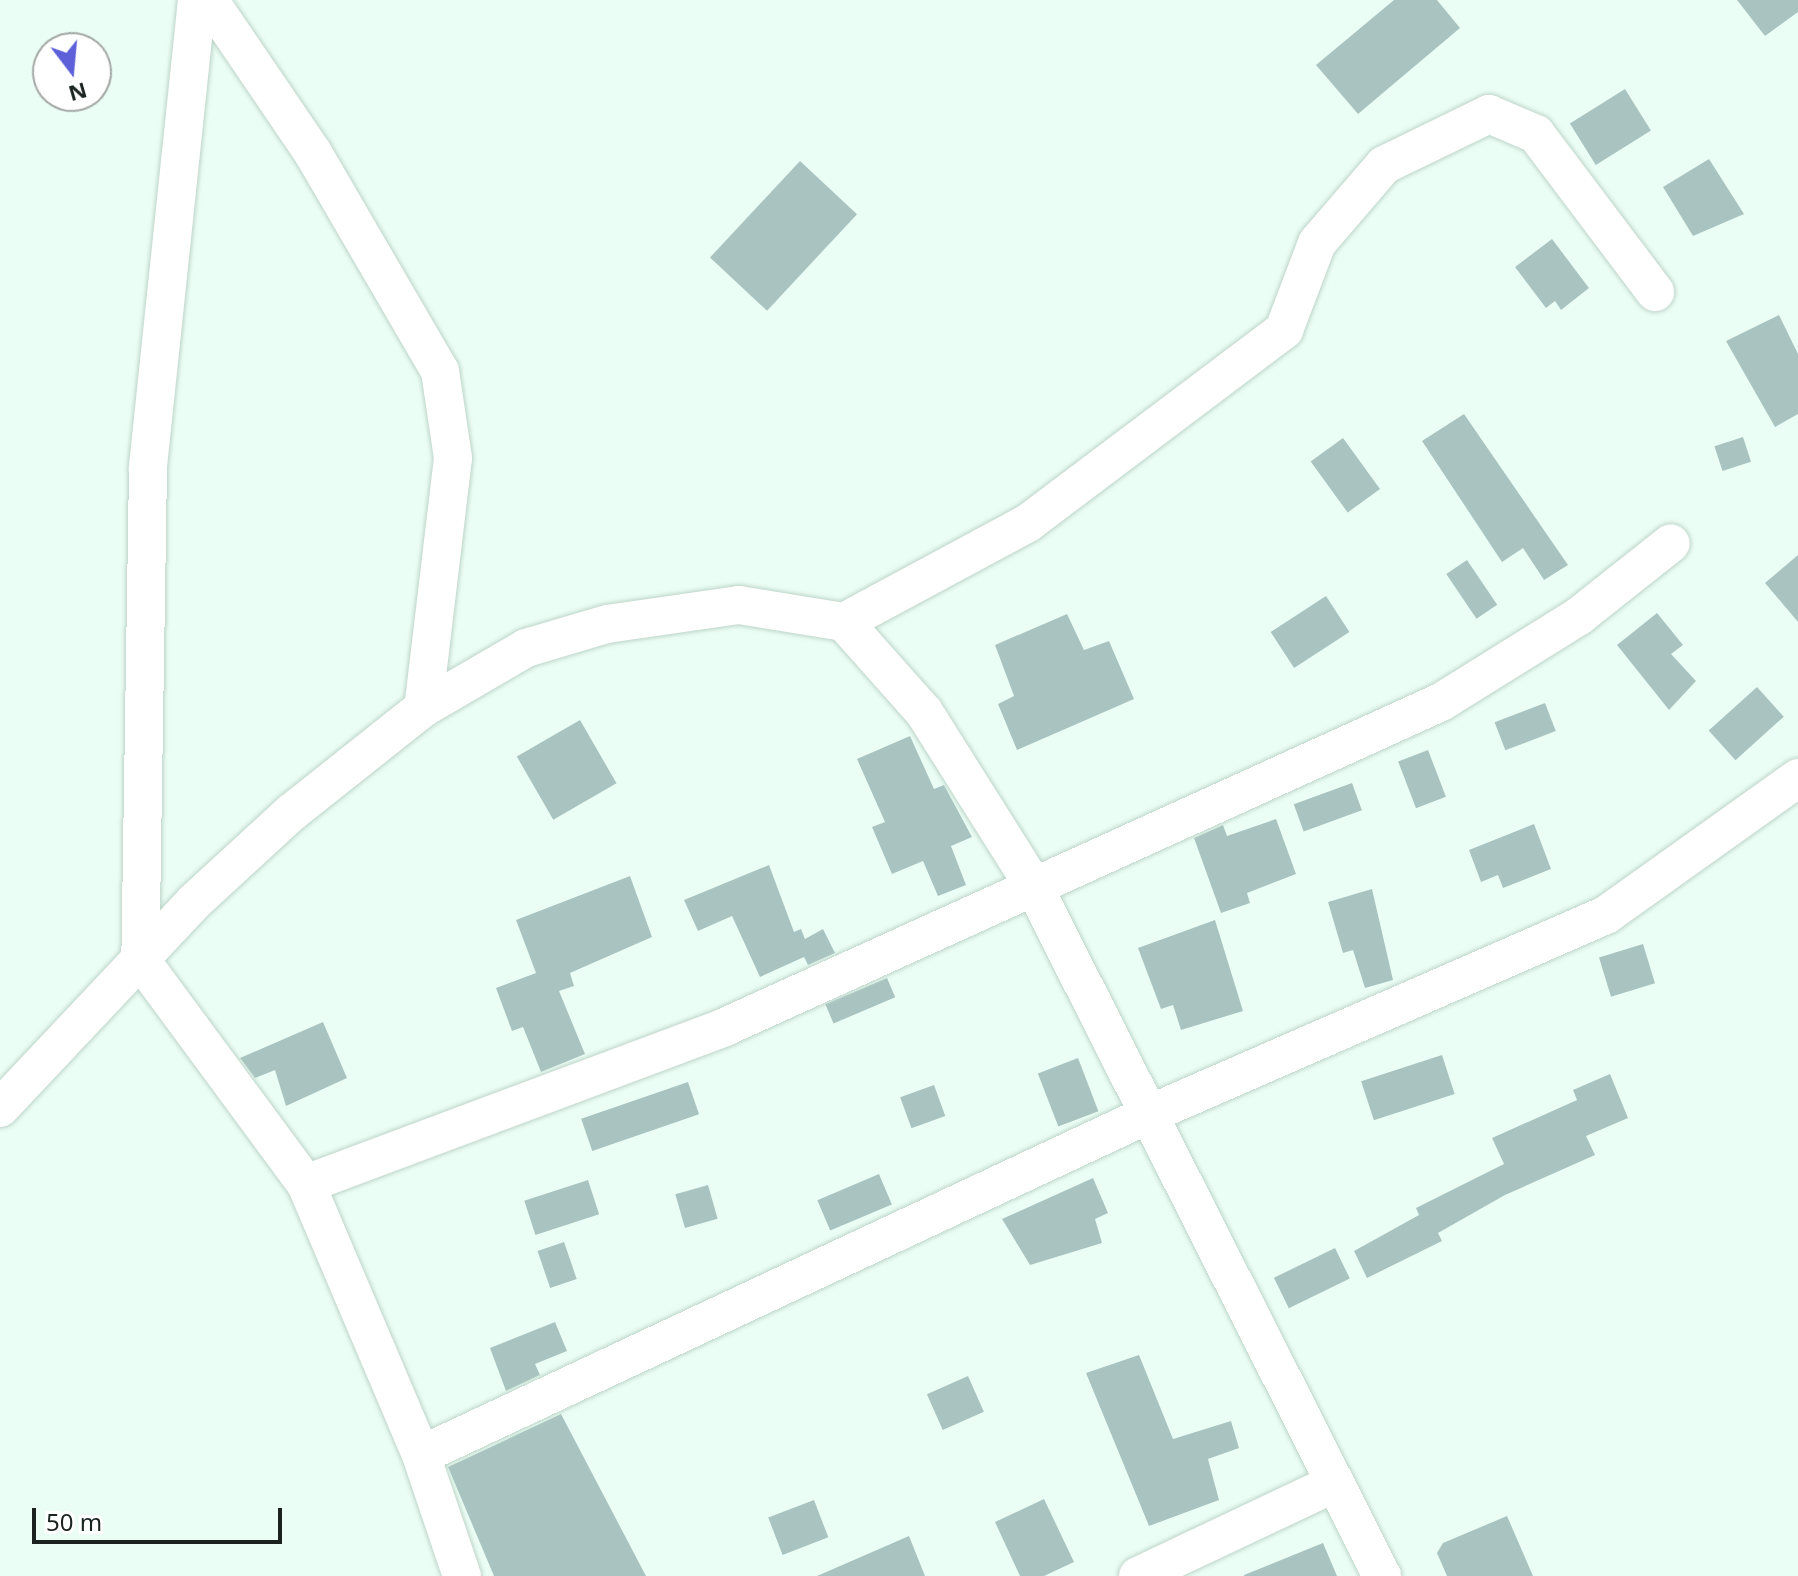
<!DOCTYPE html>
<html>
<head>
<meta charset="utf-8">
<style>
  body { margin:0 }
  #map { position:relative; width:1798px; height:1576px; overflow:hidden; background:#ebfef5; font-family:"Noto Sans",sans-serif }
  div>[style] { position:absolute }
  .building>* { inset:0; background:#a9c4c0; transform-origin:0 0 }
  .roads { filter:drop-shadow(0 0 2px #bdd4c9) drop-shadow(0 0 2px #bdd4c9) }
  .minor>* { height:38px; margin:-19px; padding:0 19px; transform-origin:19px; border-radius:19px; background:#fff }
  span { translate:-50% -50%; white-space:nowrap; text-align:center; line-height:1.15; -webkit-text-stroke:6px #fff; paint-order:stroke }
  .north { position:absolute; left:32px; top:32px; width:80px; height:80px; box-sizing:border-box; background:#fff; border:2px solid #a3a7a5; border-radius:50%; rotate:164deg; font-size:22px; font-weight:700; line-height:32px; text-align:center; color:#1a231f }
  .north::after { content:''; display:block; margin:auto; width:28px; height:36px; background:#5d60d8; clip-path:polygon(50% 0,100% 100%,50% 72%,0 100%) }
  .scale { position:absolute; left:32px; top:1508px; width:250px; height:36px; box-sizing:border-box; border:4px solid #1a231f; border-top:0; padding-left:10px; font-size:24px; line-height:28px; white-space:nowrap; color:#1a231f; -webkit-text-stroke:6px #fff; paint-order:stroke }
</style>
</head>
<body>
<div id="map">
  <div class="building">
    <div style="clip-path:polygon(1394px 0,1437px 0,1460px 28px,1358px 114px,1316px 65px)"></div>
    <div style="clip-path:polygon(1737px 0,1798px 0,1798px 12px,1765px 36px)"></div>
    <div style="left:1625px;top:89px;width:49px;height:65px;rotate:58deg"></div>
    <div style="clip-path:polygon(1709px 159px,1744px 214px,1693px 236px,1663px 187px)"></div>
    <div style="left:800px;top:161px;width:78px;height:132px;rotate:43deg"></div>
    <div style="clip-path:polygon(1552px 239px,1589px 288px,1561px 310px,1555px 301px,1546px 308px,1515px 267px)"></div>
    <div style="clip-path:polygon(1779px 315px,1798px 354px,1798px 414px,1775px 427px,1726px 341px)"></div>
    <div style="clip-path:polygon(1464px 414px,1568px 565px,1544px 580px,1523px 548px,1502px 562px,1422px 441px)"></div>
    <div style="left:1743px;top:437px;width:26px;height:30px;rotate:72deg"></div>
    <div style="left:1343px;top:438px;width:63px;height:40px;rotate:54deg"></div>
    <div style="clip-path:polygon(1798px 555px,1798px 622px,1765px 583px)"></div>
    <div style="left:1467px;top:560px;width:54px;height:25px;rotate:56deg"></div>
    <div style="left:1326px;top:596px;width:43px;height:66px;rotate:57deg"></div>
    <div style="clip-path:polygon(1657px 613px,1683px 645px,1671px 654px,1696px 681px,1669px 710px,1617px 645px)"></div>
    <div style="clip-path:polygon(1067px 614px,1084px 650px,1109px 641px,1134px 699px,1017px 750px,998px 704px,1014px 696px,995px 645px)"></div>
    <div style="left:1757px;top:687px;width:40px;height:65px;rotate:48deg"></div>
    <div style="left:1545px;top:703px;width:30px;height:54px;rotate:69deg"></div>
    <div style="left:580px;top:720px;width:73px;height:73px;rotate:60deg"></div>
    <div style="clip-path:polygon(910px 736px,934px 789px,944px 785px,972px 837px,951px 846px,966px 885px,938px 896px,923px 861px,892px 874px,872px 827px,885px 822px,857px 759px)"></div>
    <div style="left:1428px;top:750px;width:50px;height:32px;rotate:69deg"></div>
    <div style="left:1352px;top:783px;width:29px;height:62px;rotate:70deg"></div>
    <div style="clip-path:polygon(1276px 819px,1296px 874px,1247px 893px,1250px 903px,1221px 913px,1194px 838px,1223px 825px,1227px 836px)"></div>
    <div style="clip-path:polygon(1534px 824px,1551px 869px,1503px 888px,1498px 875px,1481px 882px,1469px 850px)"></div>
    <div style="clip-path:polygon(769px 865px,794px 932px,801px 929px,805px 939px,823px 929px,835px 953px,808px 965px,804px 957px,760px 977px,732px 916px,698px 931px,684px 900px)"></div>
    <div style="clip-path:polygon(630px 876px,652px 937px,570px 973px,574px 986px,559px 991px,585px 1054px,541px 1072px,523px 1027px,512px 1031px,496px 988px,536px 973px,516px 920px)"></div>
    <div style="clip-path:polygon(1372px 889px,1393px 980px,1365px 988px,1353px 950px,1343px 953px,1328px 902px)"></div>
    <div style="clip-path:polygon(1215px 920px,1243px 1011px,1181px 1030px,1173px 1005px,1161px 1009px,1138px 948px)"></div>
    <div style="left:1643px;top:944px;width:41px;height:46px;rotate:73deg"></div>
    <div style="left:887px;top:978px;width:21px;height:67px;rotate:67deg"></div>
    <div style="clip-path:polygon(323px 1022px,347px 1078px,286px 1106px,275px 1070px,255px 1078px,240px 1058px)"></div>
    <div style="left:1442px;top:1055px;width:41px;height:85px;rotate:72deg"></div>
    <div style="left:1078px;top:1058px;width:57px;height:43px;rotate:69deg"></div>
    <div style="clip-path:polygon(1610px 1074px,1628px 1118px,1586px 1136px,1595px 1155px,1505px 1195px,1438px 1233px,1442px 1241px,1367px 1278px,1354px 1251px,1419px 1215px,1416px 1208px,1504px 1164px,1492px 1138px,1577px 1100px,1573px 1090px)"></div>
    <div style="left:688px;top:1082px;width:34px;height:113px;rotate:71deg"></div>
    <div style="left:934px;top:1085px;width:33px;height:36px;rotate:70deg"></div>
    <div style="left:879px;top:1174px;width:33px;height:67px;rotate:67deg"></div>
    <div style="clip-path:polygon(1093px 1178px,1108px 1213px,1095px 1219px,1102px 1243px,1030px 1265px,1002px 1219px)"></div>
    <div style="left:588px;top:1180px;width:36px;height:67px;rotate:72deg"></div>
    <div style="left:708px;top:1185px;width:35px;height:34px;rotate:74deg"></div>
    <div style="left:564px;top:1242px;width:39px;height:28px;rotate:71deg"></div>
    <div style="left:1335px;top:1248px;width:34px;height:68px;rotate:64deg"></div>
    <div style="clip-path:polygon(555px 1322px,567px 1351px,535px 1364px,540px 1375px,506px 1391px,490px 1348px)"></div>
    <div style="clip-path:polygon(1139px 1355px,1173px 1439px,1231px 1421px,1239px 1448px,1208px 1459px,1219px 1500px,1149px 1526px,1086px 1373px)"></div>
    <div style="left:968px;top:1376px;width:39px;height:45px;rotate:66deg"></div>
    <div style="clip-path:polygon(561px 1414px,646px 1576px,494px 1576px,448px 1467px)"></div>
    <div style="clip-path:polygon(1044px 1499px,1074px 1562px,1044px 1576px,1020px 1576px,995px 1522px)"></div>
    <div style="left:814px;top:1500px;width:40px;height:49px;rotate:69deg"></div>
    <div style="clip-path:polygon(1507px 1516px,1533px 1576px,1447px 1576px,1437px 1553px,1443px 1543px)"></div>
    <div style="clip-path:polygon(909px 1536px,925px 1576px,817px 1576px)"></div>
    <div style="clip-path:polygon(1323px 1543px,1337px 1576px,1244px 1576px,1244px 1575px)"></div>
  </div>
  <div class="roads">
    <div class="minor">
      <div style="left:197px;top:0;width:472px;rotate:96deg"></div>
      <div style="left:148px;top:469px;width:490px;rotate:90.9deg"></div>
      <div style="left:140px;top:959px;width:280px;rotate:53.6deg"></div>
      <div style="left:306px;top:1184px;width:294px;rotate:67deg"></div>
      <div style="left:421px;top:1455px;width:128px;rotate:71.3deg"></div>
      <div style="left:209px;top:0;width:185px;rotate:55.8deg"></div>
      <div style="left:313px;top:153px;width:252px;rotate:59.8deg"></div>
      <div style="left:440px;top:371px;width:88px;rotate:81.5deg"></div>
      <div style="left:453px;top:458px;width:252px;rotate:96.8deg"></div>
      <div style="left:844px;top:622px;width:120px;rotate:48.4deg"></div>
      <div style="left:924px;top:712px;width:207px;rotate:57.8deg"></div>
      <div style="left:1034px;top:887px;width:772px;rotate:63.2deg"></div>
      <div style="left:0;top:1108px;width:283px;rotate:-46.7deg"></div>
      <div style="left:194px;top:902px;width:133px;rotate:-42.6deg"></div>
      <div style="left:292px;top:812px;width:167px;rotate:-38.4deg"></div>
      <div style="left:423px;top:708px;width:119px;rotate:-30.2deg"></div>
      <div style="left:526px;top:648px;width:84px;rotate:-16.5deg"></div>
      <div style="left:607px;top:624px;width:133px;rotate:-8.2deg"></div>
      <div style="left:739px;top:605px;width:106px;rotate:9.2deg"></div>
      <div style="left:844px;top:622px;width:209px;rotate:-28.3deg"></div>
      <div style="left:1028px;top:523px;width:321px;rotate:-37deg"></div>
      <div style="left:1284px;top:330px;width:93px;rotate:-69.2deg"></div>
      <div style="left:1317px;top:243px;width:103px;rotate:-49.3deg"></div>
      <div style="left:1384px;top:165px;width:117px;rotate:-25.9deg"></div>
      <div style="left:1489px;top:114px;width:51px;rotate:23.1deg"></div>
      <div style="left:1536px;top:134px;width:198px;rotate:53deg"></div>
      <div style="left:306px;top:1184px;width:447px;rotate:-20.5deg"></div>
      <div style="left:725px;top:1027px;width:786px;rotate:-24.41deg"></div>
      <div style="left:1441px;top:702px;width:163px;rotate:-31.9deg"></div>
      <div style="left:1579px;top:616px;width:117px;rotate:-38.4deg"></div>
      <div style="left:421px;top:1455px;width:799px;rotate:-25.09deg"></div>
      <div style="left:1145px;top:1116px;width:503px;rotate:-23.56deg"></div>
      <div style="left:1606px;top:915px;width:236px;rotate:-35.5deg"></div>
      <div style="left:1138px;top:1576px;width:218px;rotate:-25.3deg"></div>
    </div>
  </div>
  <div class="north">N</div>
  <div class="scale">50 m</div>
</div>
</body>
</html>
